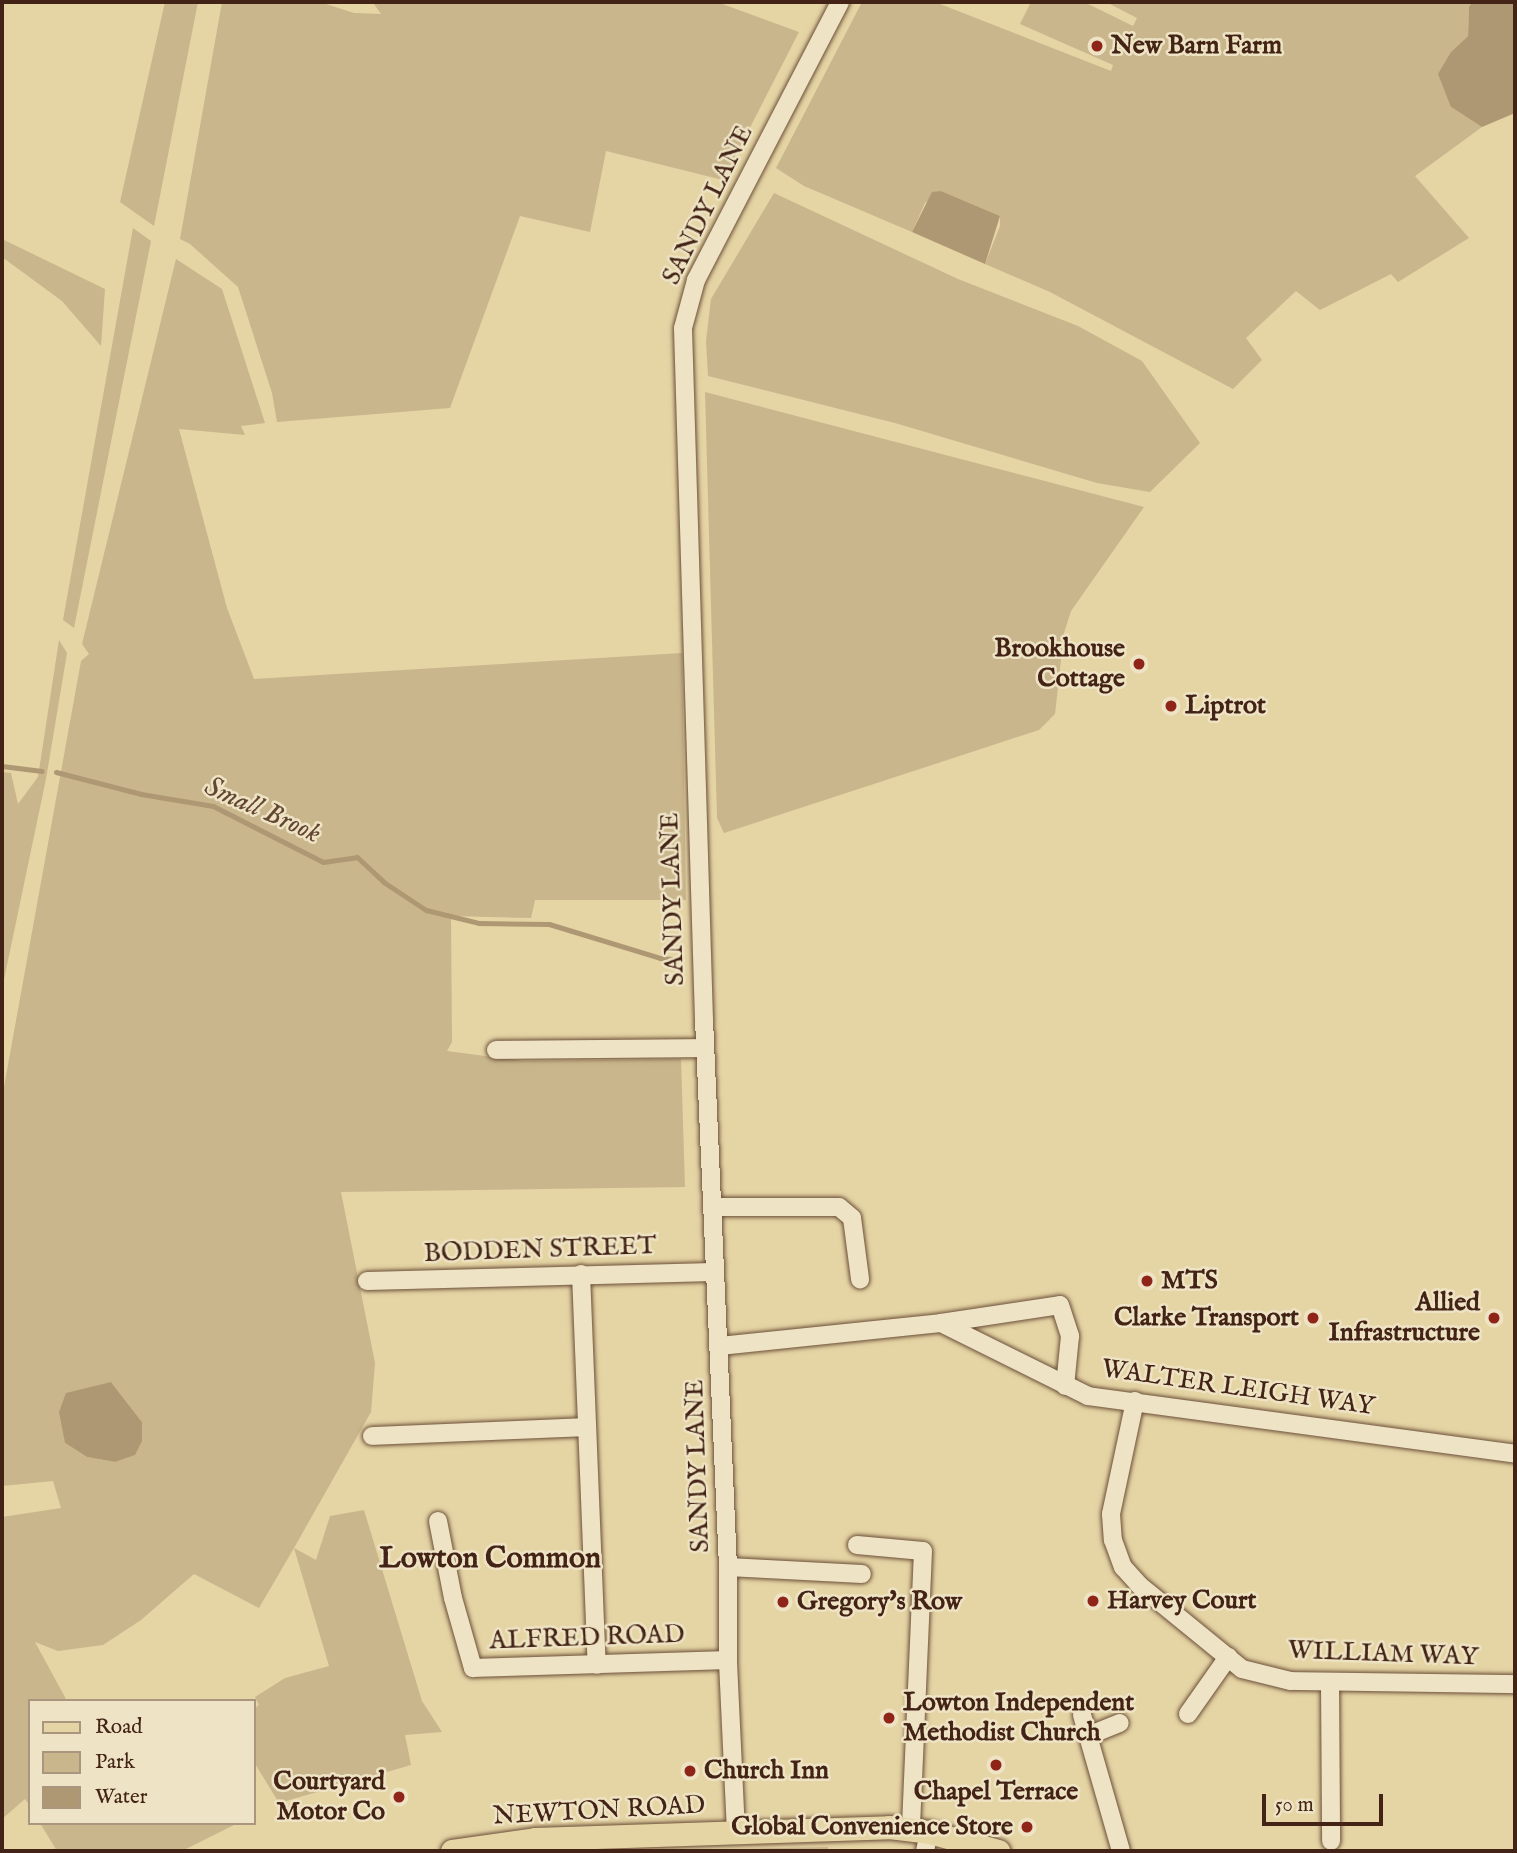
<!DOCTYPE html>
<html>
<head>
<meta charset="utf-8">
<style>
  body { margin:0 }
  #map { position:relative; width:1517px; height:1853px; overflow:hidden; background:#e5d4a4; font-family:"IM FELL English",serif }
  div>[style] { position:absolute }
  .green>* { inset:0; background:#c9b68c }
  .water>* { inset:0; background:#ae9873 }
  .stream>* { height:5px; margin:-2.5px; padding:0 2.5px; transform-origin:2.5px; border-radius:2.5px; background:#ae9873 }
  .roads { filter:drop-shadow(0 0 2px #6c4f39) drop-shadow(0 0 2px #6c4f39) }
  .minor>* { height:18px; margin:-9px; padding:0 9px; transform-origin:9px; border-radius:9px; background:#eee3c4 }
  .major>* { height:23px; margin:-11.5px; padding:0 11.5px; transform-origin:11.5px; border-radius:11.5px; background:#e5d4a4 }
  .dots>* { width:19px; height:19px; translate:-50% -50%; box-sizing:border-box; border:4px solid #eee3c4; border-radius:50% }
  span { translate:-50% -50%; white-space:nowrap; text-align:center; line-height:1.15; -webkit-text-stroke:5px #eee3c4; paint-order:stroke }
  .poi-label { font-size:26px; color:#432315; font-weight:700 }
  .left { translate:0 -50%; text-align:left }
  .right { translate:-100% -50%; text-align:right }
  .street-label { font-size:26px; color:#432315 }
  .water-label { font-size:28px; color:#634631; font-style:italic }
  .quarter-label { font-size:30px; color:#432315; font-weight:700 }
  .frame { position:absolute; inset:0; border:4px solid #432315; pointer-events:none }
  .legend { position:absolute; left:28px; top:1699px; width:228px; height:126px; box-sizing:border-box; background:#eee3c4; border:2px solid #aa967e; margin:0; padding:9px 12px; list-style:none; font-size:21px; color:#432315 }
  .legend li { display:flex; align-items:center; gap:14px; height:35px }
  .legend b { width:35px; border:2px solid #aa967e }
  .scale { position:absolute; left:1262px; top:1794px; width:121px; height:32px; box-sizing:border-box; border:4px solid #432315; border-top:0; padding-left:9px; font-size:21px; line-height:24px; white-space:nowrap; color:#432315; -webkit-text-stroke:5px #eee3c4; paint-order:stroke }
</style>
</head>
<body>
<div id="map">
  <div class="green">
    <div style="clip-path:polygon(165px 2px,198px 2px,154px 226px,120px 202px)"></div>
    <div style="clip-path:polygon(222px 2px,320px 2px,354px 13px,381px 14px,374px 4px,367px 2px,717px 2px,799px 32px,723px 180px,606px 151px,590px 232px,520px 216px,450px 408px,277px 422px,272px 393px,238px 287px,190px 244px,180px 239px)"></div>
    <div style="clip-path:polygon(862px 2px,935px 2px,1111px 71px,1113px 65px,1020px 24px,1031px 2px,1084px 2px,1133px 26px,1137px 18px,1106px 2px,1472px 2px,1469px 7px,1468px 36px,1451px 52px,1451px 107px,1482px 127px,1415px 176px,1469px 238px,1398px 282px,1391px 274px,1320px 310px,1296px 291px,1246px 338px,1262px 360px,1233px 389px,1050px 292px,985px 264px,1000px 226px,1000px 216px,941px 191px,925px 203px,912px 232px,804px 186px,776px 168px)"></div>
    <div style="clip-path:polygon(774px 193px,958px 279px,1078px 326px,1142px 361px,1200px 443px,1150px 492px,1097px 483px,895px 423px,708px 376px,706px 341px,711px 299px)"></div>
    <div style="clip-path:polygon(133px 228px,151px 241px,74px 628px,63px 620px)"></div>
    <div style="clip-path:polygon(2px 239px,105px 289px,101px 346px,62px 301px,2px 257px)"></div>
    <div style="clip-path:polygon(evenodd,176px 259px,222px 289px,265px 423px,241px 426px,245px 435px,179px 429px,227px 608px,254px 679px,682px 653px,686px 900px,535px 900px,531px 918px,451px 916px,452px 1042px,447px 1051px,523px 1061px,681px 1059px,685px 1187px,341px 1192px,375px 1363px,371px 1412px,294px 1548px,316px 1560px,330px 1516px,364px 1510px,422px 1701px,442px 1732px,405px 1735px,411px 1765px,279px 1803px,254px 1762px,254px 1709px,259px 1705px,255px 1697px,285px 1678px,329px 1666px,294px 1548px,259px 1608px,194px 1574px,141px 1620px,103px 1645px,58px 1651px,35px 1642px,67px 1701px,30px 1701px,30px 1806px,25px 1799px,2px 1819px,2px 1517px,61px 1508px,53px 1481px,2px 1486px,2px 1098px,81px 661px,89px 654px,82px 644px,176px 259px,111px 1382px,142px 1422px,134px 1455px,115px 1462px,87px 1457px,65px 1443px,64px 1427px,111px 1382px)"></div>
    <div style="clip-path:polygon(705px 392px,1144px 507px,1071px 611px,1064px 633px,1055px 714px,1039px 730px,724px 833px,717px 818px)"></div>
    <div style="clip-path:polygon(59px 640px,67px 653px,46px 779px,2px 989px,2px 772px,11px 773px,18px 804px,38px 777px)"></div>
    <div style="clip-path:polygon(40px 1823px,168px 1824px,238px 1823px,182px 1851px,57px 1851px)"></div>
    <div style="clip-path:polygon(828px 1847px,828px 1851px,654px 1851px)"></div>
  </div>
  <div class="water">
    <div style="clip-path:polygon(1472px 2px,1515px 2px,1515px 113px,1482px 127px,1451px 107px,1438px 74px,1451px 52px,1468px 36px,1469px 7px)"></div>
    <div style="clip-path:polygon(941px 191px,1000px 216px,985px 264px,912px 232px,932px 192px)"></div>
    <div style="clip-path:polygon(111px 1382px,142px 1422px,142px 1441px,135px 1455px,115px 1462px,87px 1457px,65px 1443px,59px 1412px,66px 1393px)"></div>
  </div>
  <div class="stream">
    <div style="left:2px;top:766px;width:40px;rotate:7.1deg"></div>
    <div style="left:56px;top:772px;width:88px;rotate:14.5deg"></div>
    <div style="left:141px;top:794px;width:73px;rotate:9.5deg"></div>
    <div style="left:213px;top:806px;width:123px;rotate:27deg"></div>
    <div style="left:323px;top:862px;width:34px;rotate:-8deg"></div>
    <div style="left:357px;top:857px;width:38px;rotate:43deg"></div>
    <div style="left:385px;top:883px;width:49px;rotate:33.4deg"></div>
    <div style="left:426px;top:910px;width:55px;rotate:13.8deg"></div>
    <div style="left:479px;top:923px;width:70px;rotate:0.8deg"></div>
    <div style="left:549px;top:924px;width:116px;rotate:17deg"></div>
    <div style="left:660px;top:958px;width:21px;rotate:5deg"></div>
  </div>
  <div class="roads">
    <div class="minor">
      <div style="left:496px;top:1050px;width:209px;rotate:-0.5deg"></div>
      <div style="left:712px;top:1207px;width:127px"></div>
      <div style="left:839px;top:1207px;width:17px;rotate:40deg"></div>
      <div style="left:852px;top:1218px;width:62px;rotate:82.5deg"></div>
      <div style="left:581px;top:1274px;width:391px;rotate:87.7deg"></div>
      <div style="left:367px;top:1281px;width:347px;rotate:-1.5deg"></div>
      <div style="left:941px;top:1323px;width:120px;rotate:-8.6deg"></div>
      <div style="left:1060px;top:1305px;width:33px;rotate:72deg"></div>
      <div style="left:1070px;top:1336px;width:50px;rotate:95.7deg"></div>
      <div style="left:719px;top:1346px;width:223px;rotate:-5.9deg"></div>
      <div style="left:941px;top:1323px;width:164px;rotate:26.4deg"></div>
      <div style="left:1088px;top:1396px;width:431px;rotate:7.7deg"></div>
      <div style="left:1135px;top:1401px;width:116px;rotate:102deg"></div>
      <div style="left:1111px;top:1514px;width:26px;rotate:86deg"></div>
      <div style="left:1113px;top:1540px;width:29px;rotate:70deg"></div>
      <div style="left:1123px;top:1567px;width:24px;rotate:48deg"></div>
      <div style="left:1139px;top:1585px;width:133px;rotate:39.2deg"></div>
      <div style="left:1242px;top:1669px;width:50px;rotate:13.8deg"></div>
      <div style="left:1291px;top:1681px;width:224px;rotate:0.8deg"></div>
      <div style="left:372px;top:1436px;width:213px;rotate:-2.4deg"></div>
      <div style="left:438px;top:1521px;width:78px;rotate:79deg"></div>
      <div style="left:453px;top:1598px;width:73px;rotate:74.1deg"></div>
      <div style="left:473px;top:1668px;width:255px;rotate:-1.8deg"></div>
      <div style="left:857px;top:1545px;width:66px;rotate:5.2deg"></div>
      <div style="left:923px;top:1551px;width:277px;rotate:92.5deg"></div>
      <div style="left:728px;top:1567px;width:134px;rotate:3deg"></div>
      <div style="left:1330px;top:1682px;width:159px;rotate:89.6deg"></div>
      <div style="left:1188px;top:1714px;width:70px;rotate:-54.9deg"></div>
      <div style="left:1082px;top:1715px;width:141px;rotate:74deg"></div>
      <div style="left:1090px;top:1735px;width:32px;rotate:-22deg"></div>
      <div style="left:736px;top:1832px;width:172px;rotate:-92.7deg"></div>
      <div style="left:728px;top:1660px;width:93px;rotate:-90deg"></div>
      <div style="left:728px;top:1567px;width:548px;rotate:-92.51deg"></div>
      <div style="left:704px;top:1020px;width:692px;rotate:-91.74deg"></div>
      <div style="left:683px;top:328px;width:50px;rotate:-74.8deg"></div>
      <div style="left:696px;top:280px;width:313px;rotate:-62.6deg"></div>
      <div style="left:925px;top:1851px;width:19px;rotate:-78deg"></div>
    </div>
    <div class="major">
      <div style="left:452px;top:1851px;width:84px;rotate:-8.2deg"></div>
      <div style="left:535px;top:1839px;width:354px;rotate:-1.9deg"></div>
      <div style="left:889px;top:1827px;width:40px;rotate:7.1deg"></div>
      <div style="left:929px;top:1832px;width:72px;rotate:15.4deg"></div>
    </div>
  </div>
  <div class="dots">
    <div style="left:1097px;top:46px;background:#8f2418"></div>
    <div style="left:1139px;top:664px;background:#8f2418"></div>
    <div style="left:1171px;top:706px;background:#8f2418"></div>
    <div style="left:1147px;top:1281px;background:#8f2418"></div>
    <div style="left:1313px;top:1318px;background:#8f2418"></div>
    <div style="left:1494px;top:1318px;background:#8f2418"></div>
    <div style="left:1093px;top:1601px;background:#8f2418"></div>
    <div style="left:783px;top:1602px;background:#8f2418"></div>
    <div style="left:889px;top:1718px;background:#8f2418"></div>
    <div style="left:996px;top:1765px;background:#8f2418"></div>
    <div style="left:690px;top:1771px;background:#8f2418"></div>
    <div style="left:399px;top:1797px;background:#8f2418"></div>
    <div style="left:1027px;top:1827px;background:#8f2418"></div>
  </div>
  <div class="poi-label">
    <span class="left" style="left:1111px;top:46px">New Barn Farm</span>
    <span class="right" style="left:1125px;top:664px">Brookhouse<br>Cottage</span>
    <span class="left" style="left:1185px;top:706px">Liptrot</span>
    <span class="left" style="left:1161px;top:1281px">MTS</span>
    <span class="right" style="left:1480px;top:1318px">Allied<br>Infrastructure</span>
    <span class="right" style="left:1299px;top:1318px">Clarke Transport</span>
    <span class="left" style="left:1107px;top:1601px">Harvey Court</span>
    <span class="left" style="left:797px;top:1602px">Gregory's Row</span>
    <span class="left" style="left:903px;top:1718px">Lowton Independent<br>Methodist Church</span>
    <span class="left" style="left:704px;top:1771px">Church Inn</span>
    <span class="right" style="left:385px;top:1797px">Courtyard<br>Motor Co</span>
    <span style="left:996px;top:1792px">Chapel Terrace</span>
    <span class="right" style="left:1013px;top:1827px">Global Convenience Store</span>
  </div>
  <div class="street-label">
    <span style="left:708px;top:205px;rotate:-64deg">SANDY LANE</span>
    <span style="left:673px;top:899px;rotate:-92deg">SANDY LANE</span>
    <span style="left:540px;top:1250px;rotate:-2deg">BODDEN STREET</span>
    <span style="left:1238px;top:1388px;rotate:8deg">WALTER LEIGH WAY</span>
    <span style="left:698px;top:1466px;rotate:-92deg">SANDY LANE</span>
    <span style="left:587px;top:1638px;rotate:-2deg">ALFRED ROAD</span>
    <span style="left:1383px;top:1654px;rotate:2deg">WILLIAM WAY</span>
    <span style="left:599px;top:1811px;rotate:-3deg">NEWTON ROAD</span>
  </div>
  <div class="water-label">
    <span style="left:262px;top:811px;rotate:24deg">Small Brook</span>
  </div>
  <div class="quarter-label">
    <span style="left:490px;top:1559px">Lowton Common</span>
  </div>
  <div class="frame"></div>
  <ul class="legend">
  <li><b style="height:9px;background:#e5d4a4"></b>Road</li>
  <li><b style="height:19px;background:#c9b68c"></b>Park</li>
  <li><b style="height:19px;background:#ae9873"></b>Water</li>
  </ul>
  <div class="scale">50 m</div>
</div>
</body>
</html>
